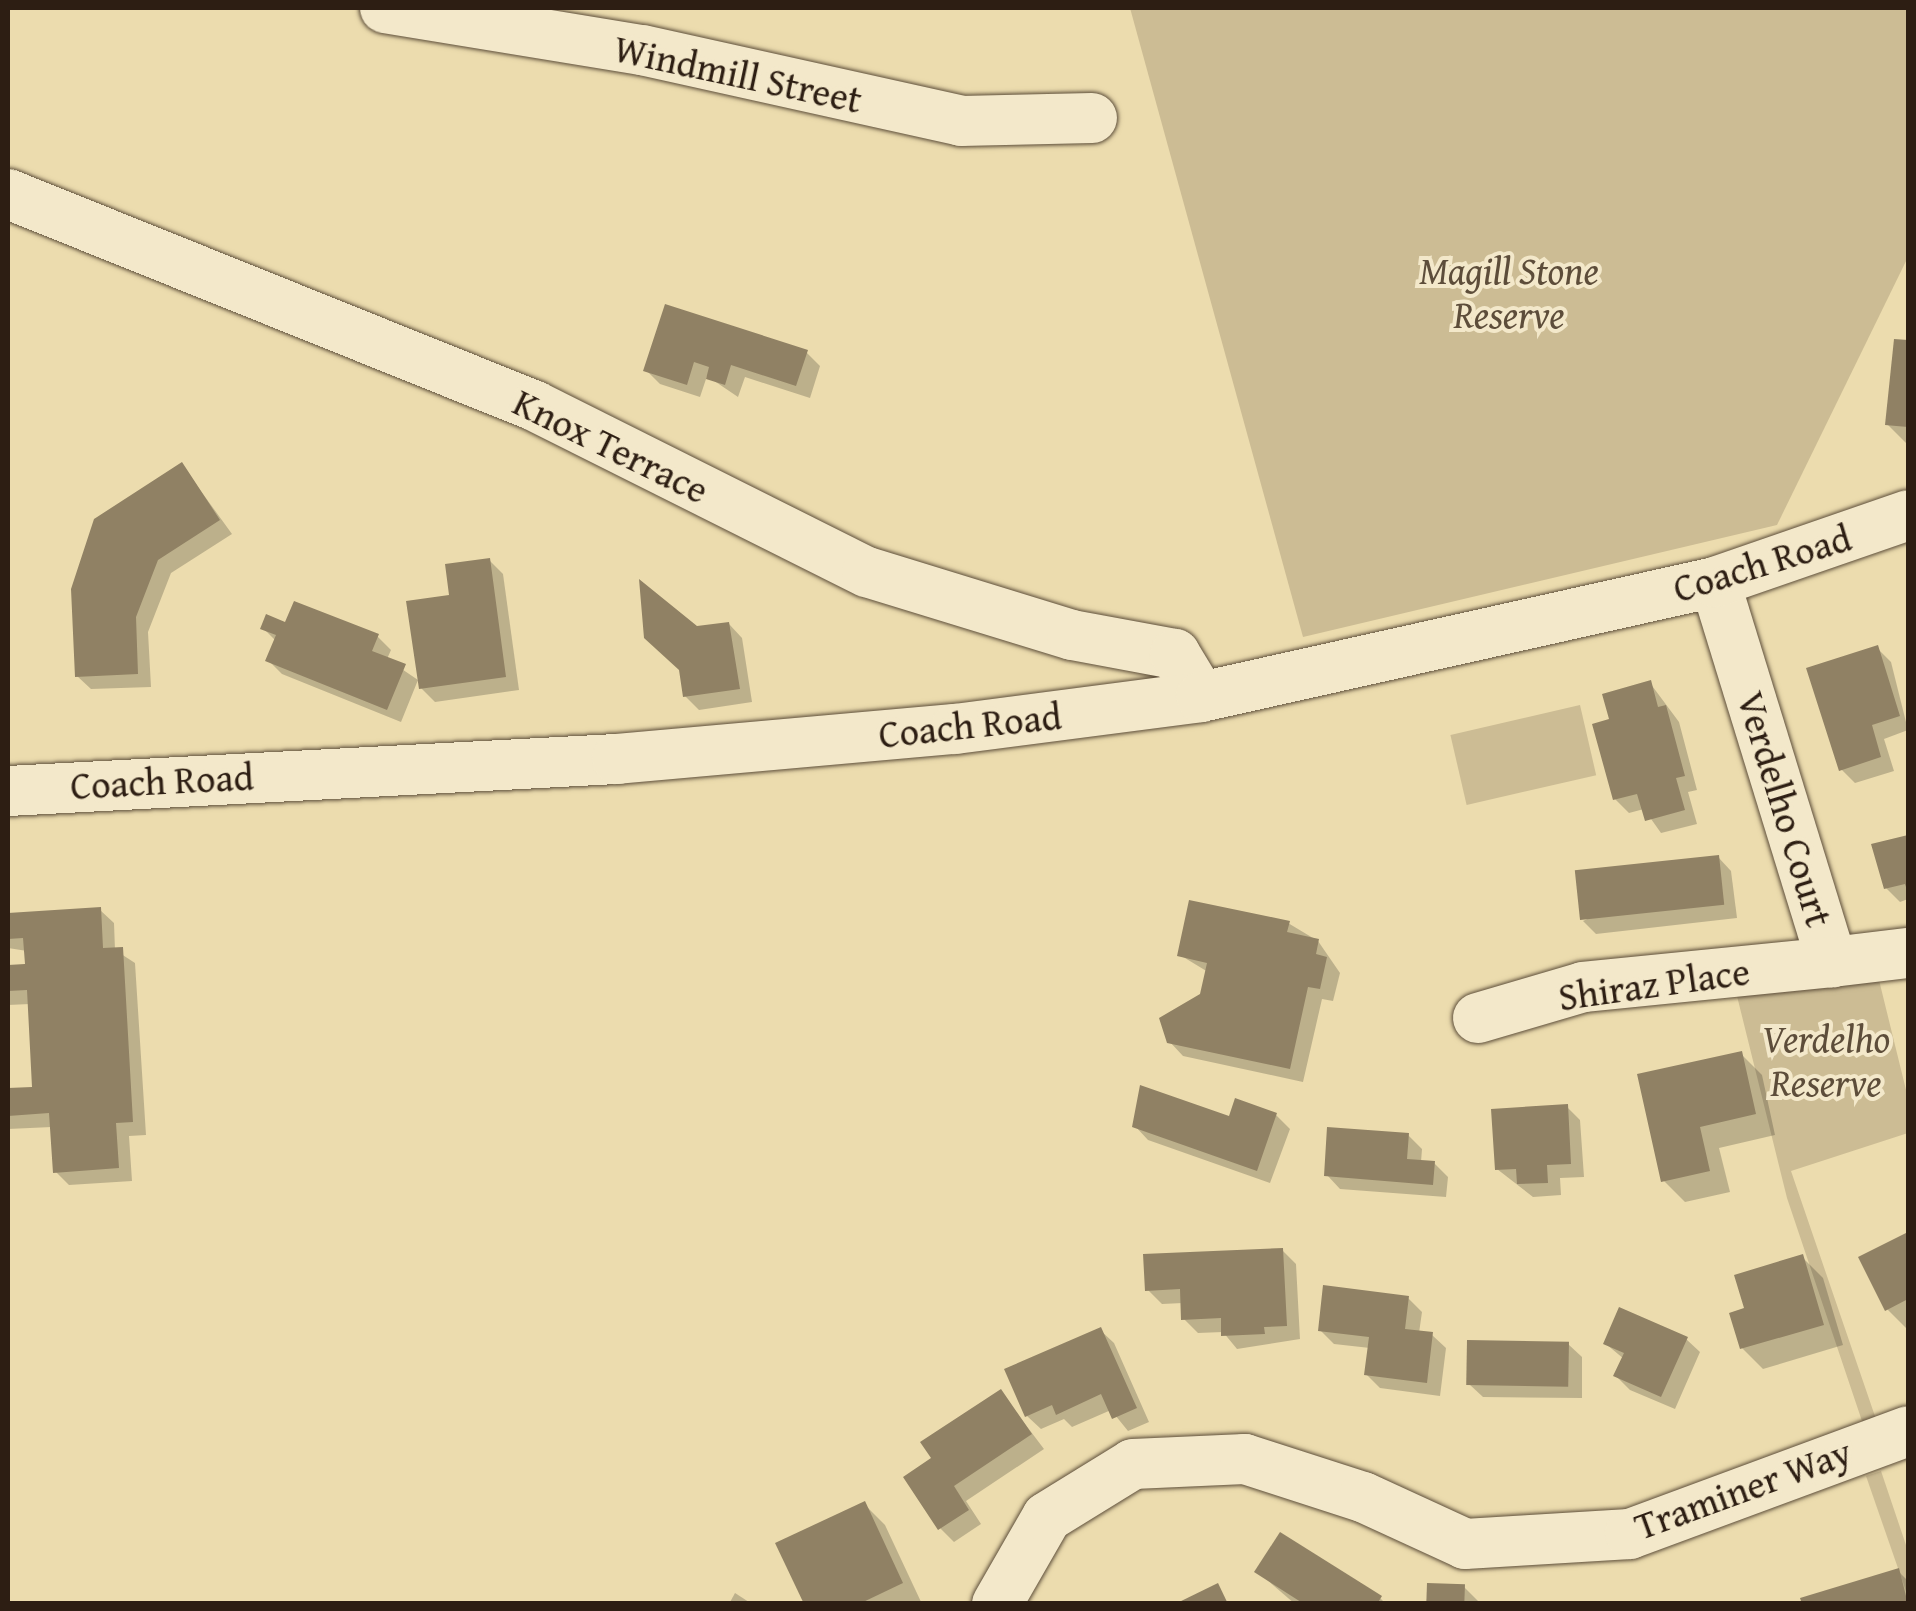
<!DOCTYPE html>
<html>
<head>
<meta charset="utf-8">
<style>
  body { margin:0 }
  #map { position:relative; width:1916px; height:1611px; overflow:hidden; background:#ecdcae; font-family:"Gentium Book Plus",serif }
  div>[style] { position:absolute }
  .green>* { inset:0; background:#ccbc94; transform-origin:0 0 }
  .shadow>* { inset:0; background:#0003 }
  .building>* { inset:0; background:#908164; transform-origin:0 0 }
  .roads { filter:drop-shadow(0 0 2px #5d4e3a) drop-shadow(0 0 2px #5d4e3a) }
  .minor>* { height:50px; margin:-25px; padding:0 25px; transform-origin:25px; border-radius:25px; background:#f3e8ca }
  span { translate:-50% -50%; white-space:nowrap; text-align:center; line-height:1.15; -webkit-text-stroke:8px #f3e8ca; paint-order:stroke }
  .street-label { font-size:38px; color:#2d1e13 }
  .park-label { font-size:38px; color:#5d4d3a; font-style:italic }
  .frame { position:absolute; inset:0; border:10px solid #2d1e13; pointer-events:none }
</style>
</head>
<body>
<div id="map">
  <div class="green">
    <div style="clip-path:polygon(1130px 8px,1908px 8px,1908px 257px,1777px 525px,1303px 637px)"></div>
    <div style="left:1580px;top:705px;width:72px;height:133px;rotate:77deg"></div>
    <div style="clip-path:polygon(1879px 980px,1908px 1098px,1908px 1133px,1791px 1171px,1878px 1425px,1865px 1430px,1787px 1198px,1737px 996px)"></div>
    <div style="clip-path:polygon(1881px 1471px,1908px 1551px,1908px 1597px,1866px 1476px)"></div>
  </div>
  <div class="shadow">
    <div style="clip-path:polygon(667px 307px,806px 352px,820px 366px,810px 398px,745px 377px,738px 397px,707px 376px,700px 397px,660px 384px,646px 370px)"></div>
    <div style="clip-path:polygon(1896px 342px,1908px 343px,1908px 445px,1887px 424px)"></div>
    <div style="clip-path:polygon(182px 465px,232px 534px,171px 573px,148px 632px,151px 687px,91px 689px,77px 676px)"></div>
    <div style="clip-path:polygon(489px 560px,503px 574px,519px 690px,435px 702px,421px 688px)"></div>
    <div style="clip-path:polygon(729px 624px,742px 638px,752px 702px,699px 710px,685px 696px,682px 677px,696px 629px)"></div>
    <div style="clip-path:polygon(287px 625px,377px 636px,391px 650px,387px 659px,418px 680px,401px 722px,282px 674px,268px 660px,276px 641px,263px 628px)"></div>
    <div style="clip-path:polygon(1877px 648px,1891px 662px,1908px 730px,1884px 739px,1894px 771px,1855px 783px,1841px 769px)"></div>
    <div style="clip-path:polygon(1650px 683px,1679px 722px,1697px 790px,1688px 792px,1697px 824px,1661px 833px,1644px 809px,1629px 813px,1615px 799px,1612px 721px)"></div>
    <div style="clip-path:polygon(1908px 837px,1908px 899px,1900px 902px,1886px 888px,1875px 846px)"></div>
    <div style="clip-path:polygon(1718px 857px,1731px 871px,1737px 918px,1596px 934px,1583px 921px)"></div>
    <div style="clip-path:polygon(100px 910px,114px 923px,115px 950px,135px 963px,146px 1135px,129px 1136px,132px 1181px,69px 1185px,55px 1171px,52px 1127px,8px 1129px,8px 1091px,35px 1089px,30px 1004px,8px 1005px,8px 968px,27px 966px,27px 951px,8px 948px,8px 915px)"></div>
    <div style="clip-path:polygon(1288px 923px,1318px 941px,1340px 973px,1333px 1001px,1322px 999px,1303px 1082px,1183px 1056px,1169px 1041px,1202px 996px,1208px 972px,1180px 955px)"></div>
    <div style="clip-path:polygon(1741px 1054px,1762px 1075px,1775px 1135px,1719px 1148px,1730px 1192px,1685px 1202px,1664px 1181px)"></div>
    <div style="clip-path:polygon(1142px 1088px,1231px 1119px,1276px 1115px,1290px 1129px,1270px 1183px,1148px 1140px,1135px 1126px)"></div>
    <div style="clip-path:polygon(1567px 1107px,1580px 1120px,1584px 1177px,1560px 1178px,1561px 1195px,1533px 1197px,1497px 1169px)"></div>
    <div style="clip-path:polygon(1408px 1135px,1422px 1149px,1421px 1162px,1434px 1163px,1448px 1177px,1446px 1197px,1340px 1189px,1327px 1175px)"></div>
    <div style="clip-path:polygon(1908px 1235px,1908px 1330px,1887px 1309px,1862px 1258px)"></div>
    <div style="clip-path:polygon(1282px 1250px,1296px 1264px,1300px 1339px,1237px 1349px,1223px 1332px,1198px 1333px,1184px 1319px,1183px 1303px,1162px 1304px,1148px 1290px)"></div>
    <div style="clip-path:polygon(1802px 1257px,1823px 1278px,1843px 1345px,1763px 1369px,1742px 1348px,1747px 1310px)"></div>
    <div style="clip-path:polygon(1408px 1298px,1422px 1312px,1419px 1333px,1432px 1335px,1446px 1348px,1440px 1396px,1380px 1388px,1366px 1374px,1370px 1348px,1334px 1344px,1320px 1330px)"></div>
    <div style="clip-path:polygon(1100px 1330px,1114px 1343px,1149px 1422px,1128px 1431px,1111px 1410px,1072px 1427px,1064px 1419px,1041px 1429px,1027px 1416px)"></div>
    <div style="clip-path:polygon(1686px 1339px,1700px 1352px,1675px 1409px,1630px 1390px,1616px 1376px,1624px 1359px,1606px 1344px)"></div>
    <div style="clip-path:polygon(1568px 1344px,1582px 1357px,1582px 1398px,1483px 1397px,1469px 1384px)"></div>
    <div style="clip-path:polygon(1001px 1392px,1044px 1449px,966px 1501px,981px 1524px,954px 1542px,940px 1528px,934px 1459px)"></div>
    <div style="clip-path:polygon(864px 1504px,885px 1525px,922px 1604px,807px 1604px)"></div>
    <div style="clip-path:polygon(1898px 1571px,1908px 1581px,1908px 1604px,1805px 1604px)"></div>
    <div style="clip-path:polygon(1258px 1572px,1380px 1598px,1386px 1604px,1295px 1604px)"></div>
    <div style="clip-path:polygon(1464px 1587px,1481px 1604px,1429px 1604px)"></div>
    <div style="clip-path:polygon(735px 1593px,752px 1604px,729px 1604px)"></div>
  </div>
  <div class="building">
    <div style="clip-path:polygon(665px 304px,808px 350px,796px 386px,731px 365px,725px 385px,706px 379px,709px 367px,694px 362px,687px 385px,643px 371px)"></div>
    <div style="clip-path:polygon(1894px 339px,1908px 340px,1908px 427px,1885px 425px)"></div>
    <div style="clip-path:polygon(182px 462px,220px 520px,158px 560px,136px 617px,138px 674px,75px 677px,71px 589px,94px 519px)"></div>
    <div style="clip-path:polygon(490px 558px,506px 677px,419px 689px,406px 601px,449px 595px,445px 564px)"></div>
    <div style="clip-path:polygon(639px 579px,697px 626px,729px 622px,740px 689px,683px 697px,679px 670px,644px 638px)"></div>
    <div style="clip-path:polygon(294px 601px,379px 634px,372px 651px,406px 664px,387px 710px,265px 661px,276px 635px,260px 629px,266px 614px,285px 622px)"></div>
    <div style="clip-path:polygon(1878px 645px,1900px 716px,1872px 725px,1881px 757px,1839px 771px,1806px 668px)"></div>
    <div style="clip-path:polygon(1651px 680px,1658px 707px,1666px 705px,1685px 776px,1676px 778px,1685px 810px,1645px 821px,1637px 794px,1613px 800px,1592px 724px,1609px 719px,1602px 694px)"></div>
    <div style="clip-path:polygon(1908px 835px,1908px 893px,1905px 884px,1884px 889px,1871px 844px)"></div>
    <div style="left:1719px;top:855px;width:50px;height:145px;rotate:84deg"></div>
    <div style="clip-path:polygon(1189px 900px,1290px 921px,1287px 932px,1319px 939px,1316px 954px,1327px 957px,1320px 989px,1308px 987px,1290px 1069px,1167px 1043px,1159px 1018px,1200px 994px,1207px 963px,1177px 956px)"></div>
    <div style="clip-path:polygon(101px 907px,103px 948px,123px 947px,133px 1122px,116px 1123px,119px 1168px,53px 1173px,49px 1113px,8px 1116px,8px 1088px,32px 1087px,27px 990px,8px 991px,8px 965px,25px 964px,23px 938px,8px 939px,8px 913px)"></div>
    <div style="clip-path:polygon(1742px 1051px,1756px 1114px,1700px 1127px,1710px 1171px,1661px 1182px,1637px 1074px)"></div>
    <div style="clip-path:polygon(1140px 1085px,1229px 1116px,1235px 1098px,1277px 1113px,1257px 1171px,1132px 1127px)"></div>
    <div style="clip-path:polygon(1568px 1104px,1571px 1164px,1547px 1165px,1548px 1183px,1517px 1184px,1516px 1169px,1495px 1170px,1491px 1109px)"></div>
    <div style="clip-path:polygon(1327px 1127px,1409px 1133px,1407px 1159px,1435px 1161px,1433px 1185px,1324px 1176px)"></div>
    <div style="clip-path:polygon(1908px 1232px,1908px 1299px,1885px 1311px,1858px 1257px)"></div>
    <div style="clip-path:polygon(1283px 1248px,1287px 1326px,1264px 1327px,1265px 1334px,1221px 1336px,1221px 1318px,1181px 1320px,1180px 1289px,1145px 1291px,1143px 1254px)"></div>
    <div style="clip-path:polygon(1803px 1254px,1824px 1325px,1740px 1349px,1729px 1313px,1744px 1308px,1734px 1275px)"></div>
    <div style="clip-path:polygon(1323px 1285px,1409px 1296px,1405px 1329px,1433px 1332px,1427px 1383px,1364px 1375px,1369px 1337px,1318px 1331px)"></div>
    <div style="clip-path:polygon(1619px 1307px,1688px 1337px,1661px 1397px,1613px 1376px,1624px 1353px,1603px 1344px)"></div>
    <div style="clip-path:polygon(1101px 1327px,1137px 1408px,1112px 1419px,1101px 1394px,1056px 1415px,1052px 1405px,1025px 1417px,1004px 1369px)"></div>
    <div style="left:1467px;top:1340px;width:102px;height:45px;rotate:1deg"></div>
    <div style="clip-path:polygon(1001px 1389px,1032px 1434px,954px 1486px,969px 1510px,938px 1530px,903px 1477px,931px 1458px,920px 1442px)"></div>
    <div style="clip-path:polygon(865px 1501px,903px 1583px,859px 1604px,804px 1604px,775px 1543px)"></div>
    <div style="clip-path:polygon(1280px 1532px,1382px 1596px,1377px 1604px,1304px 1604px,1254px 1572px)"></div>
    <div style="clip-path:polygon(1899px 1568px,1908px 1604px,1802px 1604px,1800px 1598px)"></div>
    <div style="clip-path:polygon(1218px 1583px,1228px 1604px,1175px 1604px)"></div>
    <div style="left:1427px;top:1583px;width:38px;height:21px;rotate:2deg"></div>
  </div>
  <div class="roads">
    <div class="minor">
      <div style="left:385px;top:8px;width:260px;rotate:9.3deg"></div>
      <div style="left:642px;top:50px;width:327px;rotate:12.5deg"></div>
      <div style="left:961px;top:121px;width:131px;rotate:-1.3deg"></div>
      <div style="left:8px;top:194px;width:568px;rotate:21.91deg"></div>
      <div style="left:535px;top:406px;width:371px;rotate:26.6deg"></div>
      <div style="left:867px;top:572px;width:214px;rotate:17.1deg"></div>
      <div style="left:1072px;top:635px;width:105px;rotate:10.5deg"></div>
      <div style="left:1175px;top:654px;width:50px;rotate:58.8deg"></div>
      <div style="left:1715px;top:582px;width:398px;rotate:72.9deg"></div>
      <div style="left:1832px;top:962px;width:77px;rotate:-6.8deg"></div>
      <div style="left:8px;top:791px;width:610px;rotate:-3.01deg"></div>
      <div style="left:617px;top:759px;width:339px;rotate:-5.1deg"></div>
      <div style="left:955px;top:729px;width:248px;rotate:-7.4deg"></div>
      <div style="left:1201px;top:697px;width:527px;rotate:-12.61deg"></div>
      <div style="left:1715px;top:582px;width:204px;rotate:-19.1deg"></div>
      <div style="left:1478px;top:1018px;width:109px;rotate:-16.4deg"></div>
      <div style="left:1583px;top:987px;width:250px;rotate:-5.7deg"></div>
      <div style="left:997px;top:1604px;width:100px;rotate:-60.1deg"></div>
      <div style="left:1047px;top:1517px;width:101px;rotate:-31.6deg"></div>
      <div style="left:1133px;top:1464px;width:112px;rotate:-2.6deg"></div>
      <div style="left:1245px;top:1459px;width:124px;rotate:17.9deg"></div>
      <div style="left:1363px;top:1497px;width:112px;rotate:24.7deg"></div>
      <div style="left:1465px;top:1544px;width:165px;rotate:-3.5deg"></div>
      <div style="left:1630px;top:1534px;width:296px;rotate:-20.3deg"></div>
    </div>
  </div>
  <div class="street-label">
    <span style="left:738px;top:74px;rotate:12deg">Windmill Street</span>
    <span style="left:611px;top:446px;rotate:26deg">Knox Terrace</span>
    <span style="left:1762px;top:563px;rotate:-17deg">Coach Road</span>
    <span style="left:970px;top:725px;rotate:-6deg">Coach Road</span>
    <span style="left:162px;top:781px;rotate:-3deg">Coach Road</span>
    <span style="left:1785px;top:809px;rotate:73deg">Verdelho Court</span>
    <span style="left:1654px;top:984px;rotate:-8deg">Shiraz Place</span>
    <span style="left:1743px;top:1489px;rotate:-20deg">Traminer Way</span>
  </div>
  <div class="park-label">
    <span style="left:1509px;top:293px">Magill Stone<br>Reserve</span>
    <span style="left:1826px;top:1061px">Verdelho<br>Reserve</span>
  </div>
  <div class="frame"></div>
</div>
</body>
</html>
